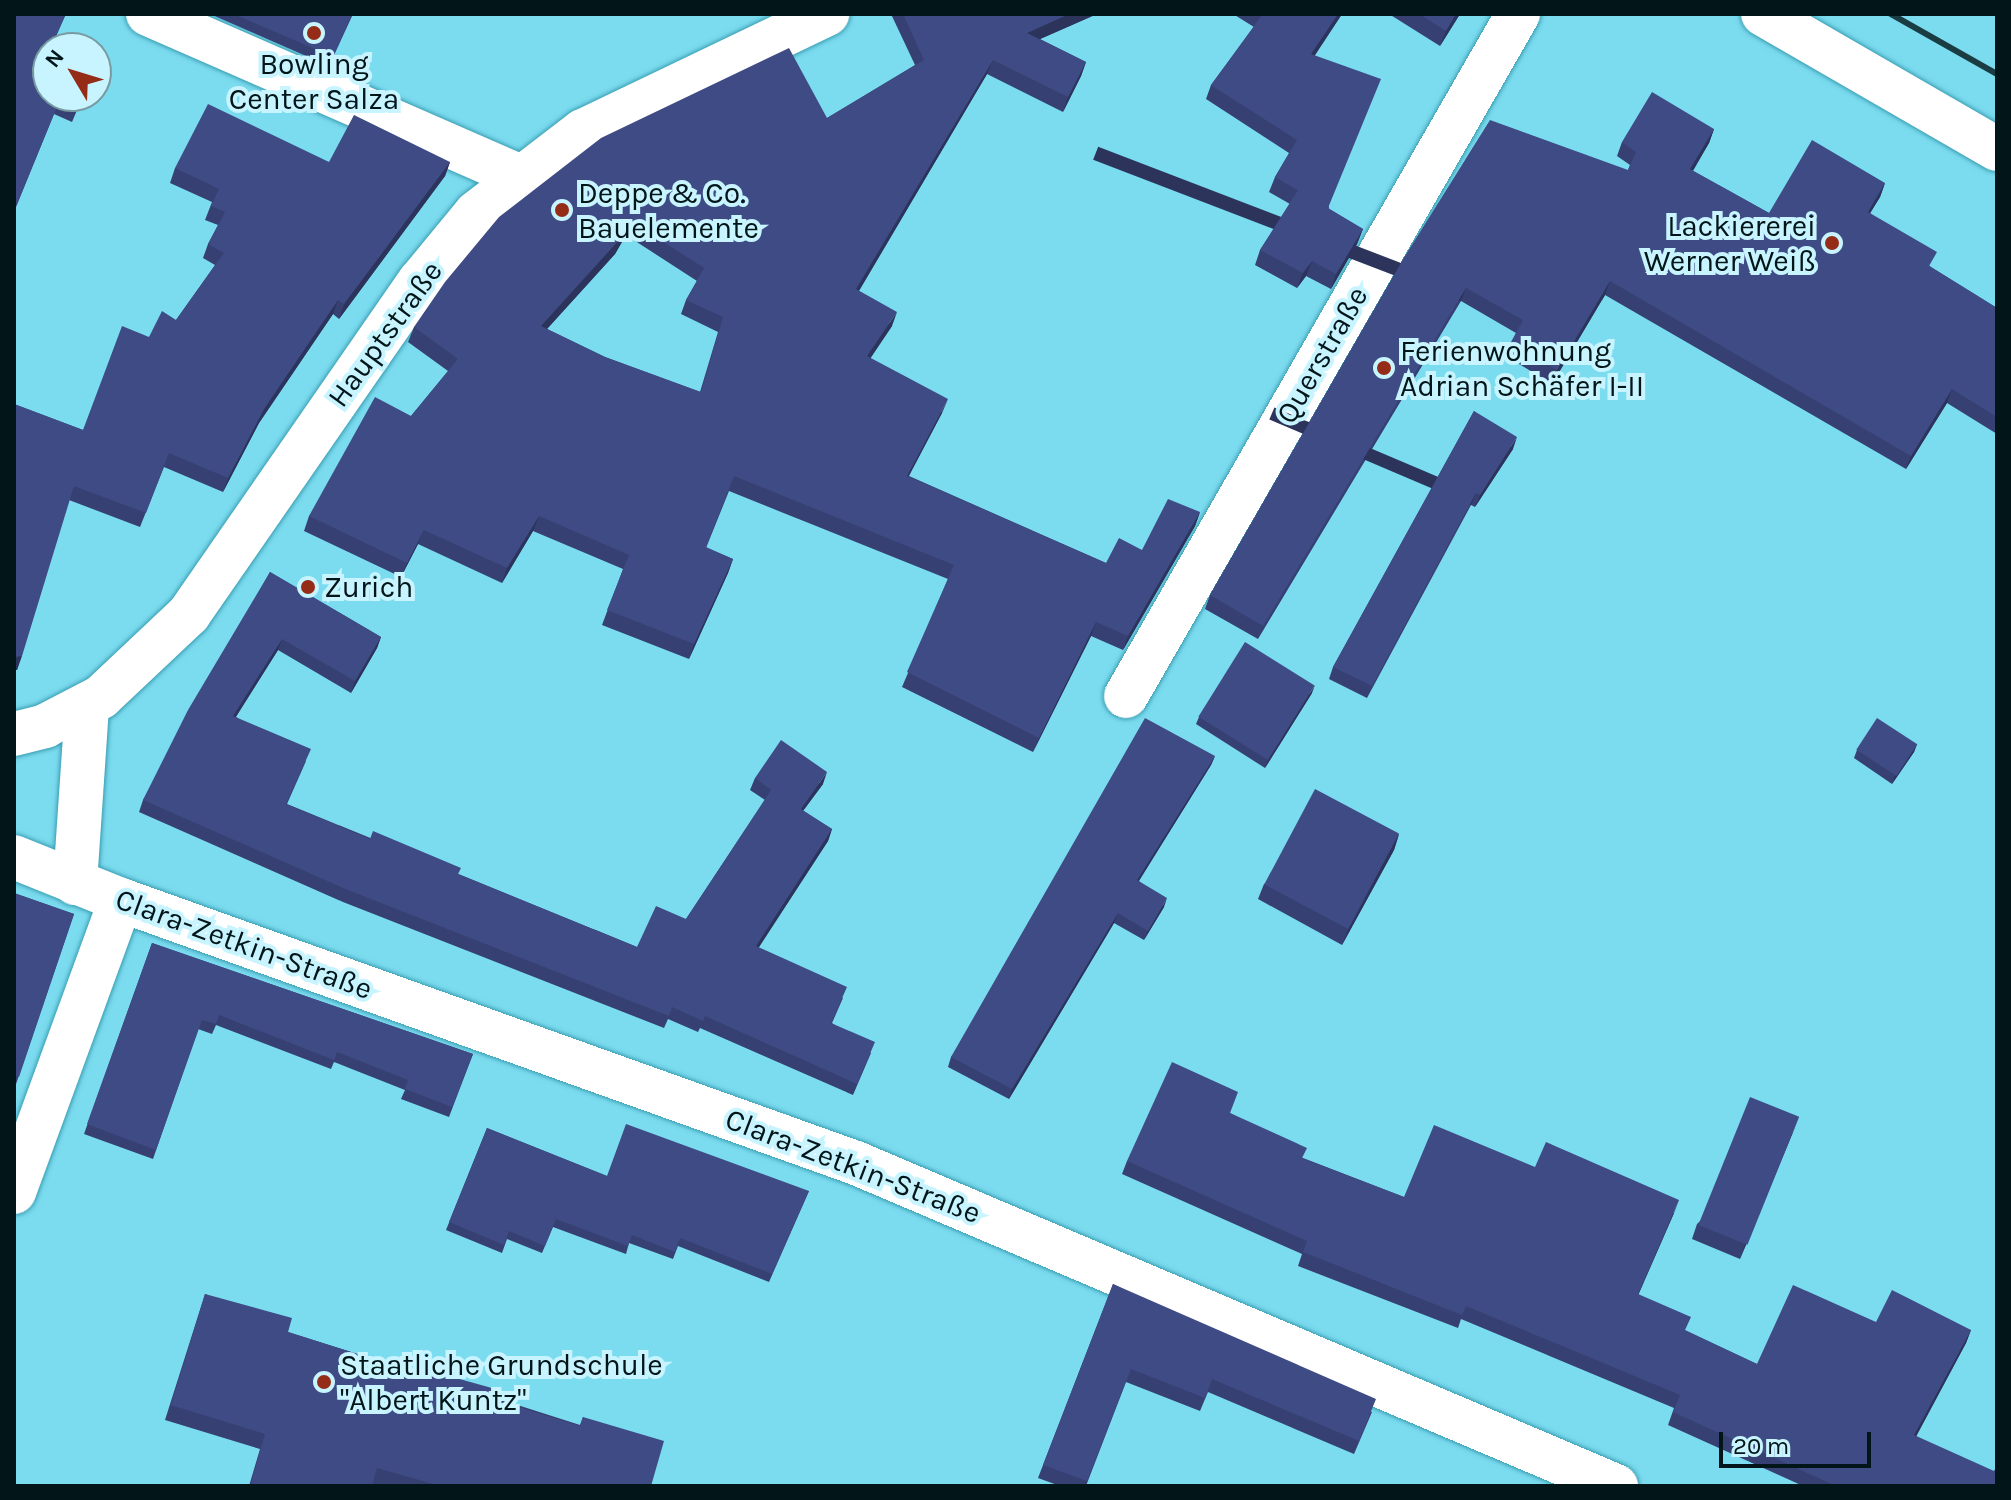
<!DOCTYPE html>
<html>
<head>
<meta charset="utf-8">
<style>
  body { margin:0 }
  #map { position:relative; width:2011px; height:1500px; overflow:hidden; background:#7bdbef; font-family:Karla,sans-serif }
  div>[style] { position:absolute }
  .roads { filter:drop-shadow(0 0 2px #399db1) drop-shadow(0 0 2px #399db1) }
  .minor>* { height:44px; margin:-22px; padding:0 22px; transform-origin:22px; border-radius:22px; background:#fff }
  .rail>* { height:6px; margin:-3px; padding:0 3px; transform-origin:3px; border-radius:3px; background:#1a3d44 }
  .wall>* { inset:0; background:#364072 }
  .shaded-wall>* { inset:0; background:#2c345c; transform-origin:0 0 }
  .building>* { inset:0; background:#3f4b84; transform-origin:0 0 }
  .dots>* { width:22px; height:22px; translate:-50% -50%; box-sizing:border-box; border:4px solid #c7f4fe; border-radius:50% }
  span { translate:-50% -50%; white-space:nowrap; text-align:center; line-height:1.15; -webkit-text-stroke:8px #c7f4fe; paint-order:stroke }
  .poi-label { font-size:30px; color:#021519 }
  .left { translate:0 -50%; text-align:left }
  .right { translate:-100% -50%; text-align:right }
  .street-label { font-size:30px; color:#021519 }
  .frame { position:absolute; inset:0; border:16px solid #021519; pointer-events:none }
  .north { position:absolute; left:32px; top:32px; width:80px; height:80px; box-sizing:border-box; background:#c7f4fe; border:2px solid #789ba2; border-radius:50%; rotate:308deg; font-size:22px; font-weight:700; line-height:32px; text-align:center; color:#021519 }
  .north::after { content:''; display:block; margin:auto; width:28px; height:36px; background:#952c17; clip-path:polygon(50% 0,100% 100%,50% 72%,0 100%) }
  .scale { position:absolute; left:1719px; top:1432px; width:152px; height:36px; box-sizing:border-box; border:4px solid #021519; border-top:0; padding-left:10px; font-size:24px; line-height:28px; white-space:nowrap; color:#021519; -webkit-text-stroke:6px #c7f4fe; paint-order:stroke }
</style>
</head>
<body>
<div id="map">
  <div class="roads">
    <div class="minor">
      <div style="left:148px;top:14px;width:404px;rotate:23.6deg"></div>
      <div style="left:1763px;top:14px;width:270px;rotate:30deg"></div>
      <div style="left:1126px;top:696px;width:787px;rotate:-60.11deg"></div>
      <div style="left:14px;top:734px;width:32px;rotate:-14deg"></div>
      <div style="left:45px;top:726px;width:63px;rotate:-27.4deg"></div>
      <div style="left:101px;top:697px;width:121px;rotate:-43.3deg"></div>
      <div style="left:189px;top:614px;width:405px;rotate:-55.3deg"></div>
      <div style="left:420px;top:281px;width:88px;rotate:-50.5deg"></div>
      <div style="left:476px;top:213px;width:135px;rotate:-37.5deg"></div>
      <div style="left:583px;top:131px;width:271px;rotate:-25.6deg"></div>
      <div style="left:14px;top:857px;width:115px;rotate:21.9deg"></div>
      <div style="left:121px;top:900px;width:781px;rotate:19.69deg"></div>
      <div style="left:856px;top:1163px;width:826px;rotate:23.03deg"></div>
      <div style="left:75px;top:883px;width:178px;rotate:-86.1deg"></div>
      <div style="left:14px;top:1192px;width:311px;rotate:-69.9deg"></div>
    </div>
  </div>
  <div class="rail">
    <div style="left:1891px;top:14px;width:122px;rotate:29.5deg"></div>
  </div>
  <div class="wall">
    <div style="clip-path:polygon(14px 14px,65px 16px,51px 48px,48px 48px,48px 96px,83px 96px,72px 122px,54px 114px,14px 212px)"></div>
    <div style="clip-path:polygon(210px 14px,353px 14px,329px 66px)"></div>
    <div style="clip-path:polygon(evenodd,891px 14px,1097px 14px,1040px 39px,1086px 62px,1081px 76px,1063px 112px,987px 74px,859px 291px,892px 326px,870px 358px,942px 413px,909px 476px,1106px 563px,1142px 550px,1200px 512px,1195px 526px,1123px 650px,1091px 636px,1033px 752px,902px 687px,948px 579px,729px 491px,706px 548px,733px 559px,728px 573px,689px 659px,602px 625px,623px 569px,533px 531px,502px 583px,418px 544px,401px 577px,304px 531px,309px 516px,411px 416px,448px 371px,408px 342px,414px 327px,827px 118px,915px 65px,891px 14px,626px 235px,697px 281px,686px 300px,681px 314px,718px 332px,700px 392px,605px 357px,547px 329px,615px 254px,626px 235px)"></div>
    <div style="clip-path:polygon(1233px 14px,1342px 14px,1314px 56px,1329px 209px,1363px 229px,1357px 244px,1331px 289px,1306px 276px,1297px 288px,1255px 265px,1260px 250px,1290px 204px,1269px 192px,1275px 177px,1289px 153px,1206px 99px,1211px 85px,1254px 27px)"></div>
    <div style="clip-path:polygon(1389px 14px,1460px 14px,1440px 46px)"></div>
    <div style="clip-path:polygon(1714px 129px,1709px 143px,1693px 171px,1769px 213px,1885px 183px,1880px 197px,1870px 213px,1931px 267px,1997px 308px,1997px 434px,1947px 403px,1906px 469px,1605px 295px,1552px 384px,1506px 356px,1516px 333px,1461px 301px,1258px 639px,1205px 609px,1210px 595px,1405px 256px,1628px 170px,1630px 165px,1617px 156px,1622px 142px)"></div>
    <div style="clip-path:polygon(329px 162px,450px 162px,445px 176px,339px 319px,333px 314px,259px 423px,223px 492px,164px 467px,140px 527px,69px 500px,17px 670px,14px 670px,14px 404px,83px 430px,149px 337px,176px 320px,215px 265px,203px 258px,208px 244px,218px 225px,205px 220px,212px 202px,170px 183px,175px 168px)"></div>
    <div style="clip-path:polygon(1474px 411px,1513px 449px,1475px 507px,1471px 505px,1367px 698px,1329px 679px,1333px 667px)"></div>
    <div style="clip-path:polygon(270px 572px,381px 637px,377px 648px,351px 693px,278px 650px,236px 717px,306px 761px,287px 804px,637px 947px,686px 919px,765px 800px,750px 790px,755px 778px,823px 784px,803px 811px,832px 829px,828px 841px,758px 948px,843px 998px,832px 1023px,871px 1053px,853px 1095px,700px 1028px,698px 1032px,668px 1019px,664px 1028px,343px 902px,139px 812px,143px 800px)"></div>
    <div style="clip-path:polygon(1312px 693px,1265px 768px,1196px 724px,1199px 717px)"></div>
    <div style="clip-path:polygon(1917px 744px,1914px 752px,1892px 784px,1854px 758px,1857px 750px)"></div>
    <div style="clip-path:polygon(1215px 756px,1211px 765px,1139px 881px,1164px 907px,1144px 940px,1114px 923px,1009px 1099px,948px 1067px,951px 1057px)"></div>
    <div style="clip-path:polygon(1399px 834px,1394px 850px,1342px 945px,1258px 899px,1264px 884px)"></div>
    <div style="clip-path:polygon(14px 893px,74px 914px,14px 1090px)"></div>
    <div style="clip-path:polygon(152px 943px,473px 1054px,449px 1117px,401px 1099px,405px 1090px,334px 1062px,331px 1069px,216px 1025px,212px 1034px,198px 1029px,153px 1159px,84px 1134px)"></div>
    <div style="clip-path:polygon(1230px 1113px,1303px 1158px,1404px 1197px,1535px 1167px,1674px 1213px,1638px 1295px,1686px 1331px,1757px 1364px,1876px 1322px,1971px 1330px,1966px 1343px,1916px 1436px,1997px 1486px,1803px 1486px,1668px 1425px,1674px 1408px,1461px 1319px,1458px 1328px,1298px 1266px,1302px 1254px,1122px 1174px,1127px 1161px)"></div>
    <div style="clip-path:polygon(487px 1128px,607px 1176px,809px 1191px,769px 1282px,678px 1246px,673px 1259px,629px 1243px,626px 1254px,553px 1227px,542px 1253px,507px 1239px,502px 1253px,446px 1230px)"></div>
    <div style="clip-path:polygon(1793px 1132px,1740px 1259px,1692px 1239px,1697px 1224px)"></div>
    <div style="clip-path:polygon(1113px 1284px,1372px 1412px,1354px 1454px,1208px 1392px,1200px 1411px,1126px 1382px,1086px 1486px,1060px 1486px,1038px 1478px)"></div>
    <div style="clip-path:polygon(205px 1294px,288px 1332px,580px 1425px,583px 1417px,651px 1486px,381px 1486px,373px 1484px,372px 1486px,249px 1486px,260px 1449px,165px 1420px)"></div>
  </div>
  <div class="shaded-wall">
    <div style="clip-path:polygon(1069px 14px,1097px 14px,1022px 47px,1027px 33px)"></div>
    <div style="clip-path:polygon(1338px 14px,1342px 14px,1306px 69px,1311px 54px)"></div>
    <div style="clip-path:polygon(1456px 14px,1460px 14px,1440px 46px,1446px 31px)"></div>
    <div style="clip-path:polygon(993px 60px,987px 74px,851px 304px,856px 289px)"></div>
    <div style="clip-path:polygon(1086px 62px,1081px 76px,1063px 112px,1068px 97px)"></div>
    <div style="clip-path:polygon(1714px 129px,1709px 143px,1685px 183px,1690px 169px)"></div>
    <div style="clip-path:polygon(450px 162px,445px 176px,339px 319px,344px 304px)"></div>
    <div style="clip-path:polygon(1885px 183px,1880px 197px,1863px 225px,1868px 212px)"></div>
    <div style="clip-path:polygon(631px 221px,626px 235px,615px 254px,536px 341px,541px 326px)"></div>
    <div style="clip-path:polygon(1363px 229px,1357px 244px,1331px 289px,1336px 274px)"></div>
    <div style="clip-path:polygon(1312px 261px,1306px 276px,1297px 288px,1303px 273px)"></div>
    <div style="clip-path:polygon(1610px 281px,1605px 295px,1552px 384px,1557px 370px)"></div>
    <div style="left:1466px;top:288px;width:14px;height:394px;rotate:111deg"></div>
    <div style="clip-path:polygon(338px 300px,333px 314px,259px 423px,223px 492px,228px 478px,264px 409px)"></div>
    <div style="clip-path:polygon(897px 312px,892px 326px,862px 371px,867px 356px)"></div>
    <div style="clip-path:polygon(1952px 389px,1947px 403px,1906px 469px,1911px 456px)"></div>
    <div style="clip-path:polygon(948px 399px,942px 413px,901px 490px,907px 476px)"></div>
    <div style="clip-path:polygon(1517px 437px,1513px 449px,1475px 507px,1480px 495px)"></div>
    <div style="left:1476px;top:493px;width:13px;height:219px;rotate:113deg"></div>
    <div style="clip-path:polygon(1200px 512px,1195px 526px,1123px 650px,1128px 636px)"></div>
    <div style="clip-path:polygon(539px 516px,533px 531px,502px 583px,507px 568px)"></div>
    <div style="clip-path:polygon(424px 530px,418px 544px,401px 577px,407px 563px)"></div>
    <div style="clip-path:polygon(733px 559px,728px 573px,689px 659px,694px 644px)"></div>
    <div style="clip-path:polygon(1096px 622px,1091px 636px,1033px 752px,1039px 738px)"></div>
    <div style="clip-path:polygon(381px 637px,377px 648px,351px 693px,355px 681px)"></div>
    <div style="clip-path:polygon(282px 639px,278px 650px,229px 727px,233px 716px)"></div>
    <div style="clip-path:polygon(22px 656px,17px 670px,14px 670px,14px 657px)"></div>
    <div style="clip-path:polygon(1315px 685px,1312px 693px,1265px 768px,1268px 760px)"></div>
    <div style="clip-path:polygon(1917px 744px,1914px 752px,1892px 784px,1895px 776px)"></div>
    <div style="clip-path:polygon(1215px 756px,1211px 765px,1133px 890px,1137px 880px)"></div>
    <div style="clip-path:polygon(827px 772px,823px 784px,796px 820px,801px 809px)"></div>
    <div style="clip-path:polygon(832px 829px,828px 841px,752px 958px,756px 946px)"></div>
    <div style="clip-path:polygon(1399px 834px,1394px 850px,1342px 945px,1348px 930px)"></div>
    <div style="clip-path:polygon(1167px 898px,1164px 907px,1144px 940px,1148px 931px)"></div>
    <div style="clip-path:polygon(1118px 913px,1114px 923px,1009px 1099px,1012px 1089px)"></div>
    <div style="clip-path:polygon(1799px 1117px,1793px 1132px,1740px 1259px,1745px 1244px)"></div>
    <div style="clip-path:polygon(1679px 1200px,1674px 1213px,1633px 1307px,1638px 1294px)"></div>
    <div style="clip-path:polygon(1971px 1330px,1966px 1343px,1910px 1448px,1914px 1435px)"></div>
  </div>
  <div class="building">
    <div style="clip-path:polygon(14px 14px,60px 14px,65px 16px,50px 48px,48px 48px,48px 96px,82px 96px,77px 109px,59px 102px,17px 204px,14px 203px)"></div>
    <div style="clip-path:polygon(234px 14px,352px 14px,333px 57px)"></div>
    <div style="clip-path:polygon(evenodd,903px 14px,1069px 14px,1027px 33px,1086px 62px,1068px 97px,993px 60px,856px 289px,897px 312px,867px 356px,948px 399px,907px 476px,1106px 563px,1119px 538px,1142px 550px,1168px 499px,1200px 512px,1128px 636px,1096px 622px,1039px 738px,907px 672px,954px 565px,734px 476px,706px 547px,733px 559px,694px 644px,607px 610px,629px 555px,539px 516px,507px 568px,424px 530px,407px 563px,309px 516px,375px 397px,411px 416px,458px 359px,414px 327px,445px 282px,499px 217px,601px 138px,789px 48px,827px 118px,924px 60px,903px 14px,631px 221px,704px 268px,686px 300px,723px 317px,701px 392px,605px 357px,541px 326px,620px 239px,631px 221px)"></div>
    <div style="clip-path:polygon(1261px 14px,1338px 14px,1311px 54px,1381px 79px,1328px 208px,1275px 177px,1297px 140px,1211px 85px,1262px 15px)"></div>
    <div style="clip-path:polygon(1419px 14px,1456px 14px,1446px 31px)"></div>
    <div style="clip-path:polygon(1652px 92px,1714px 129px,1690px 169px,1769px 213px,1812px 140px,1885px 183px,1868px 212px,1937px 252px,1929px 266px,1997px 308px,1997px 417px,1952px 389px,1911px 456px,1610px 281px,1557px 370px,1511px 342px,1523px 320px,1466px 288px,1263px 626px,1210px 595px,1405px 256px,1490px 120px,1628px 170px,1636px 152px,1622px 142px)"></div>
    <div style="clip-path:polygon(208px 104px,329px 162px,354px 115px,450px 162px,344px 304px,338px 300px,264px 409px,228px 478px,169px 453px,146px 513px,74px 486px,22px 656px,14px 657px,14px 404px,83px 430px,122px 326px,149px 337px,162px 311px,176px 320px,224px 253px,208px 244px,225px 212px,211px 206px,219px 189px,175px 168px)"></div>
    <div style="clip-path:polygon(1298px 190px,1363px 229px,1336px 274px,1312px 261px,1303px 273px,1260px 250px)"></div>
    <div style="clip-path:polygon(1474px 411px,1517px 437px,1480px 495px,1476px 493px,1372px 686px,1333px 667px)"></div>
    <div style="clip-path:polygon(270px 572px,381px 637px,355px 681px,282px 639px,233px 716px,311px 749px,286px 804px,370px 839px,373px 831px,461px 868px,458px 874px,637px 947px,656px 906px,686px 919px,771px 790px,755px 778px,781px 740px,827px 772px,801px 809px,832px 829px,756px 946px,847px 987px,831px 1023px,875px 1042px,857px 1084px,705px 1016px,703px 1021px,672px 1007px,669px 1016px,348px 890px,143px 800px,188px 710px)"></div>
    <div style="left:1245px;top:642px;width:82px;height:88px;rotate:32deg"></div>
    <div style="clip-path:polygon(1145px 718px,1215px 756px,1137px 880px,1167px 898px,1148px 931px,1118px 913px,1012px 1089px,951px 1057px)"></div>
    <div style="left:1877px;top:718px;width:48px;height:38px;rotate:33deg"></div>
    <div style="left:1315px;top:789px;width:95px;height:108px;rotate:28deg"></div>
    <div style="clip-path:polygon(14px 893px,74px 914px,19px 1077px,14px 1075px)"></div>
    <div style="clip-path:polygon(152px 943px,473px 1054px,452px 1107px,405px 1089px,408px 1080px,337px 1052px,334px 1060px,219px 1015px,216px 1024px,202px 1020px,156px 1150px,87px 1124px)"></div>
    <div style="clip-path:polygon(1172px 1062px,1238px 1092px,1230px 1113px,1307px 1148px,1302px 1158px,1404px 1197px,1434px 1125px,1535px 1167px,1546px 1142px,1679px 1200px,1638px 1294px,1691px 1317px,1685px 1330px,1757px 1364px,1793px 1285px,1876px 1322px,1892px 1290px,1971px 1330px,1914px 1435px,1994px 1471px,1997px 1465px,1997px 1486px,1836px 1486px,1673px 1412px,1680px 1395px,1466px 1306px,1462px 1315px,1303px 1252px,1307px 1241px,1127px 1161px)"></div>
    <div style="left:1750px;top:1097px;width:53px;height:138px;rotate:22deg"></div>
    <div style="clip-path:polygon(626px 1124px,809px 1191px,772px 1274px,680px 1238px,675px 1252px,632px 1235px,628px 1246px,556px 1219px,545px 1246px,509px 1231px,504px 1245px,449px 1222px,487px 1128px,607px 1176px)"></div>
    <div style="clip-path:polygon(1113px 1284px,1376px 1399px,1359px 1441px,1212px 1379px,1205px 1398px,1131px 1369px,1087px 1481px,1043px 1465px)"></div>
    <div style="clip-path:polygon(205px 1294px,292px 1318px,288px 1332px,418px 1373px,420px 1368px,499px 1390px,496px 1400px,580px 1426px,583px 1417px,664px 1441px,651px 1486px,440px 1486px,377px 1468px,372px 1486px,250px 1486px,265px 1434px,171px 1405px)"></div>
  </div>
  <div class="dots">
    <div style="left:314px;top:33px;background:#952c17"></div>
    <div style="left:562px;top:210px;background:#952c17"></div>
    <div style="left:1832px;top:243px;background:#952c17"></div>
    <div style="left:1384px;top:368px;background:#952c17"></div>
    <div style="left:308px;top:587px;background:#952c17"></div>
    <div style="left:324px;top:1382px;background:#952c17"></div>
  </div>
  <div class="poi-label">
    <span style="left:314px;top:81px">Bowling<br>Center Salza</span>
    <span class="left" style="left:578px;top:210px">Deppe &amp; Co.<br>Bauelemente</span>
    <span class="right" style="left:1816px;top:243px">Lackiererei<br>Werner Weiß</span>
    <span class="left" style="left:1400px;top:368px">Ferienwohnung<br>Adrian Schäfer I-II</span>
    <span class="left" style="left:324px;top:587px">Zurich</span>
    <span class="left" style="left:340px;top:1382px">Staatliche Grundschule<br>"Albert Kuntz"</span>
  </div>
  <div class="street-label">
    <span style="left:385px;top:334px;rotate:-54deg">Hauptstraße</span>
    <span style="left:1322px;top:355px;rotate:-60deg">Querstraße</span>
    <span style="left:244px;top:944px;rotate:20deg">Clara-Zetkin-Straße</span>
    <span style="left:853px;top:1166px;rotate:21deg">Clara-Zetkin-Straße</span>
  </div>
  <div class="frame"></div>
  <div class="north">N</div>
  <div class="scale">20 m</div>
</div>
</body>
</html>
